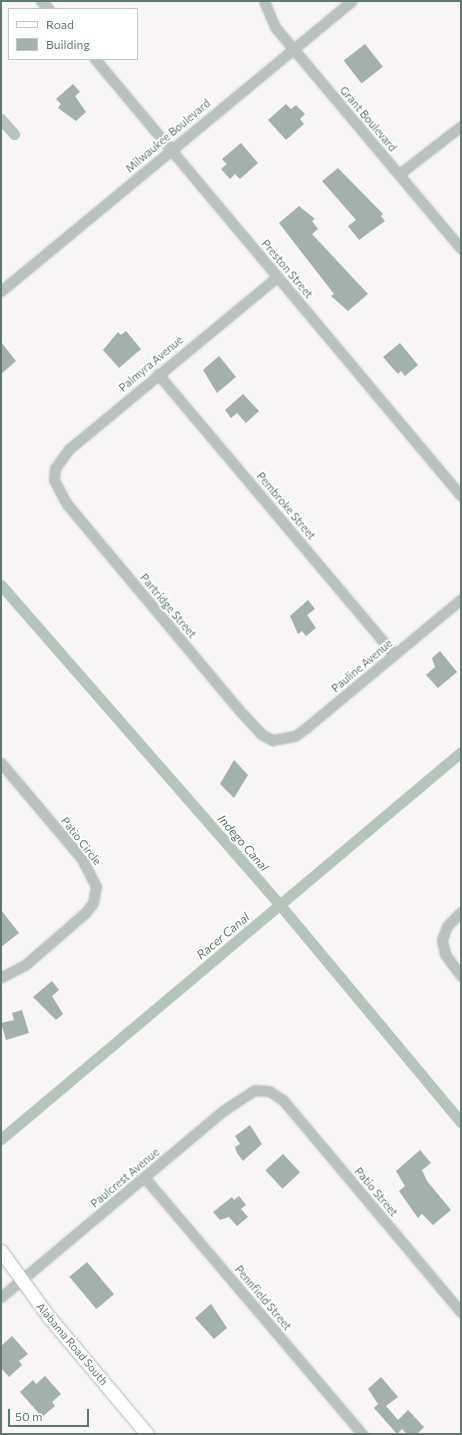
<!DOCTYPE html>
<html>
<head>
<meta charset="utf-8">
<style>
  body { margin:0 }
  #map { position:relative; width:462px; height:1435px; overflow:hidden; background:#f7f5f5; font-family:Commissioner,sans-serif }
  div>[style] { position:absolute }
  .canal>* { height:11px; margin:-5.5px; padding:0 5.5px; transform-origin:5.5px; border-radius:5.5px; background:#b5c5be }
  .building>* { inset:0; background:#a3b0ac; transform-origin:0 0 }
  .roads { filter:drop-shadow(0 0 1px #adb7b4) drop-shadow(0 0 1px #adb7b4) }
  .street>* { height:9px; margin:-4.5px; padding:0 4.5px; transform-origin:4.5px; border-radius:4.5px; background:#bac2c0 }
  .secondary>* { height:13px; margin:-6.5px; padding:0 6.5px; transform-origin:6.5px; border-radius:6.5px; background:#fff }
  span { translate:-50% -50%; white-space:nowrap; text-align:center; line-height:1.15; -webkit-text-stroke:4px #fff; paint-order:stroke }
  .street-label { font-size:11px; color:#607771 }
  .water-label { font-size:12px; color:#60786d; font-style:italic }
  .frame { position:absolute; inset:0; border:2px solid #607771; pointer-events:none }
  .legend { position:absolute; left:8px; top:8px; width:130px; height:52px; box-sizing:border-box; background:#fff; border:1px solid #bfc9c6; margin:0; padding:5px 7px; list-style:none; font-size:12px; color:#607771 }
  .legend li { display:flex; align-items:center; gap:8px; height:20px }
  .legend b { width:20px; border:1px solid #bfc9c6 }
  .scale { position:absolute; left:8px; top:1409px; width:81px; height:18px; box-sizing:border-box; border:2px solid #607771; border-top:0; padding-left:5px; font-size:12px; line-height:14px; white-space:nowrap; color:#607771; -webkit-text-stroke:3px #fff; paint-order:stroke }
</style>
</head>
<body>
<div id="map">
  <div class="canal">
    <div style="left:1px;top:119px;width:20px;rotate:49deg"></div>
    <div style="left:1px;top:585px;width:425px;rotate:48.9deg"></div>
    <div style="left:280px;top:905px;width:283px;rotate:50.2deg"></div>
    <div style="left:1px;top:1139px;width:601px;rotate:-40.07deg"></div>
  </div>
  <div class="building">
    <div style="left:365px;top:44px;width:29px;height:27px;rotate:52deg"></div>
    <div style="clip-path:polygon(73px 84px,80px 92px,75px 96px,86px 112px,76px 121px,58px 108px,61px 104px,56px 99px)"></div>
    <div style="clip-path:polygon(286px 104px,291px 109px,296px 105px,305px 114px,300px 119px,304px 124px,286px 140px,268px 120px)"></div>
    <div style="clip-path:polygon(241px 143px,258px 163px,240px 179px,235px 174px,230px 179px,221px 169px,227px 164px,222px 159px)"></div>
    <div style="clip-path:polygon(338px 168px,383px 214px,381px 216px,385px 221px,359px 240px,348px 226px,356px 220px,322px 181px)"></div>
    <div style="clip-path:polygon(299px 206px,315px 219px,312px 221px,318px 229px,312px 234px,368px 294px,348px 311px,331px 296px,334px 294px,279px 223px)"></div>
    <div style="clip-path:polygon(126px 331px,141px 349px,119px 368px,103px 350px,118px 332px,121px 335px)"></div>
    <div style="clip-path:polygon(1px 342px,16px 361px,1px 374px)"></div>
    <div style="clip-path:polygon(400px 343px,418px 365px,405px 376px,401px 371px,398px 374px,383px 357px)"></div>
    <div style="clip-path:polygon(219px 356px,236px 377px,217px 393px,203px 370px)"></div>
    <div style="clip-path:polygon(243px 394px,259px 411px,246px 423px,237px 413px,231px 418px,225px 410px)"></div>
    <div style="clip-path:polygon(308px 600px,315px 609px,307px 615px,316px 628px,306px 636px,302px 631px,298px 634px,290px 616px)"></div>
    <div style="clip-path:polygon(440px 651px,457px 672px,438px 688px,426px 675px,435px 667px,432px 658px)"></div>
    <div style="clip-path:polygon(234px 760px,248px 775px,234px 798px,220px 784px)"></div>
    <div style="clip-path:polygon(1px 910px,19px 933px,1px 947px)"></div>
    <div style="clip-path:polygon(52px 981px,59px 990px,52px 996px,63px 1014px,56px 1020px,33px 997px)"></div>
    <div style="clip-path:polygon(22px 1010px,29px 1033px,6px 1040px,1px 1023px,14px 1020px,12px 1013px)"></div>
    <div style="clip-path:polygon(250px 1125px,262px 1144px,243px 1161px,237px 1153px,235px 1147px,240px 1144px,235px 1136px)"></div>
    <div style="clip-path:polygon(420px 1150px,431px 1163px,422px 1170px,427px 1181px,451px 1210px,433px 1225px,422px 1214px,418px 1218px,399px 1191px,405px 1186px,396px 1171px)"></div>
    <div style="left:283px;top:1154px;width:25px;height:24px;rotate:47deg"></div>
    <div style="clip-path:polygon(239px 1196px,246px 1205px,241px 1209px,248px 1217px,237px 1226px,229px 1217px,220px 1220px,213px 1212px,232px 1197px,234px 1200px)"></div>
    <div style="left:87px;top:1262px;width:42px;height:23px;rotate:50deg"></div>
    <div style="clip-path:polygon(211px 1304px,227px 1328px,214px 1339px,195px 1318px)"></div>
    <div style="clip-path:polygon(12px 1336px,28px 1354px,19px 1361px,22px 1365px,9px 1377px,1px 1368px,1px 1346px)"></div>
    <div style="clip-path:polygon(45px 1376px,61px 1394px,52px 1402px,55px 1406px,42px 1417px,20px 1392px,33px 1380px,36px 1384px)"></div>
    <div style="clip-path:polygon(381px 1377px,398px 1397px,386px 1406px,398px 1420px,408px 1410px,424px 1427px,417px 1434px,407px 1434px,402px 1429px,397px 1434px,374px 1408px,378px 1404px,368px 1389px)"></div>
  </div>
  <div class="roads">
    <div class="street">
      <div style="left:41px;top:1px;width:11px;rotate:45deg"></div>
      <div style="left:264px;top:1px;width:28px;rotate:67deg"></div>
      <div style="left:275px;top:27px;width:290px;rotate:50deg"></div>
      <div style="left:95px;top:59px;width:570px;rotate:50.05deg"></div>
      <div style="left:399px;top:174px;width:78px;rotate:-37.7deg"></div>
      <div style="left:277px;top:277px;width:270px;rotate:140.4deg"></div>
      <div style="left:69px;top:449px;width:24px;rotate:126deg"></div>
      <div style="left:55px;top:468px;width:12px;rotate:95deg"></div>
      <div style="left:54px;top:480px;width:26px;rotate:62deg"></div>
      <div style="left:66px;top:503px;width:270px;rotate:50.1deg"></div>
      <div style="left:239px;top:710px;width:33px;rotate:47deg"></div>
      <div style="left:261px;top:734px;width:13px;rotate:29deg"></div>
      <div style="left:272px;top:740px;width:23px;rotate:-10deg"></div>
      <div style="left:295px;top:736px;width:15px;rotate:-37deg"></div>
      <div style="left:307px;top:727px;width:200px;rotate:-39.7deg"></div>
      <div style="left:1px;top:291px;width:455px;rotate:-39.6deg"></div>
      <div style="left:158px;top:374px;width:366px;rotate:49.9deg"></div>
      <div style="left:1px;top:763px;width:126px;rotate:49.8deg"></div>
      <div style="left:82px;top:859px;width:30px;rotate:63deg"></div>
      <div style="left:96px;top:886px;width:17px;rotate:100deg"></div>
      <div style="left:93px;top:903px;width:13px;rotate:129deg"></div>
      <div style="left:85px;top:913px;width:79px;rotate:139.1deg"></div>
      <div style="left:25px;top:965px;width:27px;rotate:153deg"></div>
      <div style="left:461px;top:912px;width:20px;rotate:135deg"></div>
      <div style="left:447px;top:926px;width:15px;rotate:110deg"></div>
      <div style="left:442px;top:940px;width:14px;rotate:78deg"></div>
      <div style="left:445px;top:954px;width:27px;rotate:54deg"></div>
      <div style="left:145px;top:1178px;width:336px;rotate:49.7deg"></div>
      <div style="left:1px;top:1297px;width:291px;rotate:-40deg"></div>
      <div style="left:224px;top:1110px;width:37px;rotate:-33deg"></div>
      <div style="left:255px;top:1090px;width:14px;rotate:4deg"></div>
      <div style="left:269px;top:1091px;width:17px;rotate:33deg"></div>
      <div style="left:283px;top:1100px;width:277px;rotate:50deg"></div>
    </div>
    <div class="secondary">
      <div style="left:1px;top:1251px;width:80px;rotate:54.1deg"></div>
      <div style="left:48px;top:1316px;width:154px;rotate:50deg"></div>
    </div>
  </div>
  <div class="street-label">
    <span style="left:368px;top:119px;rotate:50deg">Grant Boulevard</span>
    <span style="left:168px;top:136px;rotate:-40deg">Milwaukee Boulevard</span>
    <span style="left:287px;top:269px;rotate:50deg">Preston Street</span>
    <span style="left:151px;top:364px;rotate:-40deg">Palmyra Avenue</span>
    <span style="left:286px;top:506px;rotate:50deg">Pembroke Street</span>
    <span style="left:168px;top:606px;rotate:50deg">Partridge Street</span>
    <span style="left:362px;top:666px;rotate:-40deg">Pauline Avenue</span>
    <span style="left:81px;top:841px;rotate:52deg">Patio Circle</span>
    <span style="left:125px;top:1178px;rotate:-40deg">Paulcrest Avenue</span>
    <span style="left:376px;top:1192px;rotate:50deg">Patio Street</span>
    <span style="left:263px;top:1298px;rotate:50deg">Pennfield Street</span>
    <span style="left:72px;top:1344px;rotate:50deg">Alabama Road South</span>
  </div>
  <div class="water-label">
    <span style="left:243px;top:843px;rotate:49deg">Indego Canal</span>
    <span style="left:223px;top:936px;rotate:-40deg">Racer Canal</span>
  </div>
  <div class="frame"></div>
  <ul class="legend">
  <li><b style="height:5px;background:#fff"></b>Road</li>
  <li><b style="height:11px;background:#a3b0ac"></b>Building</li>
  </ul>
  <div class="scale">50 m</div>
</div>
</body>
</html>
